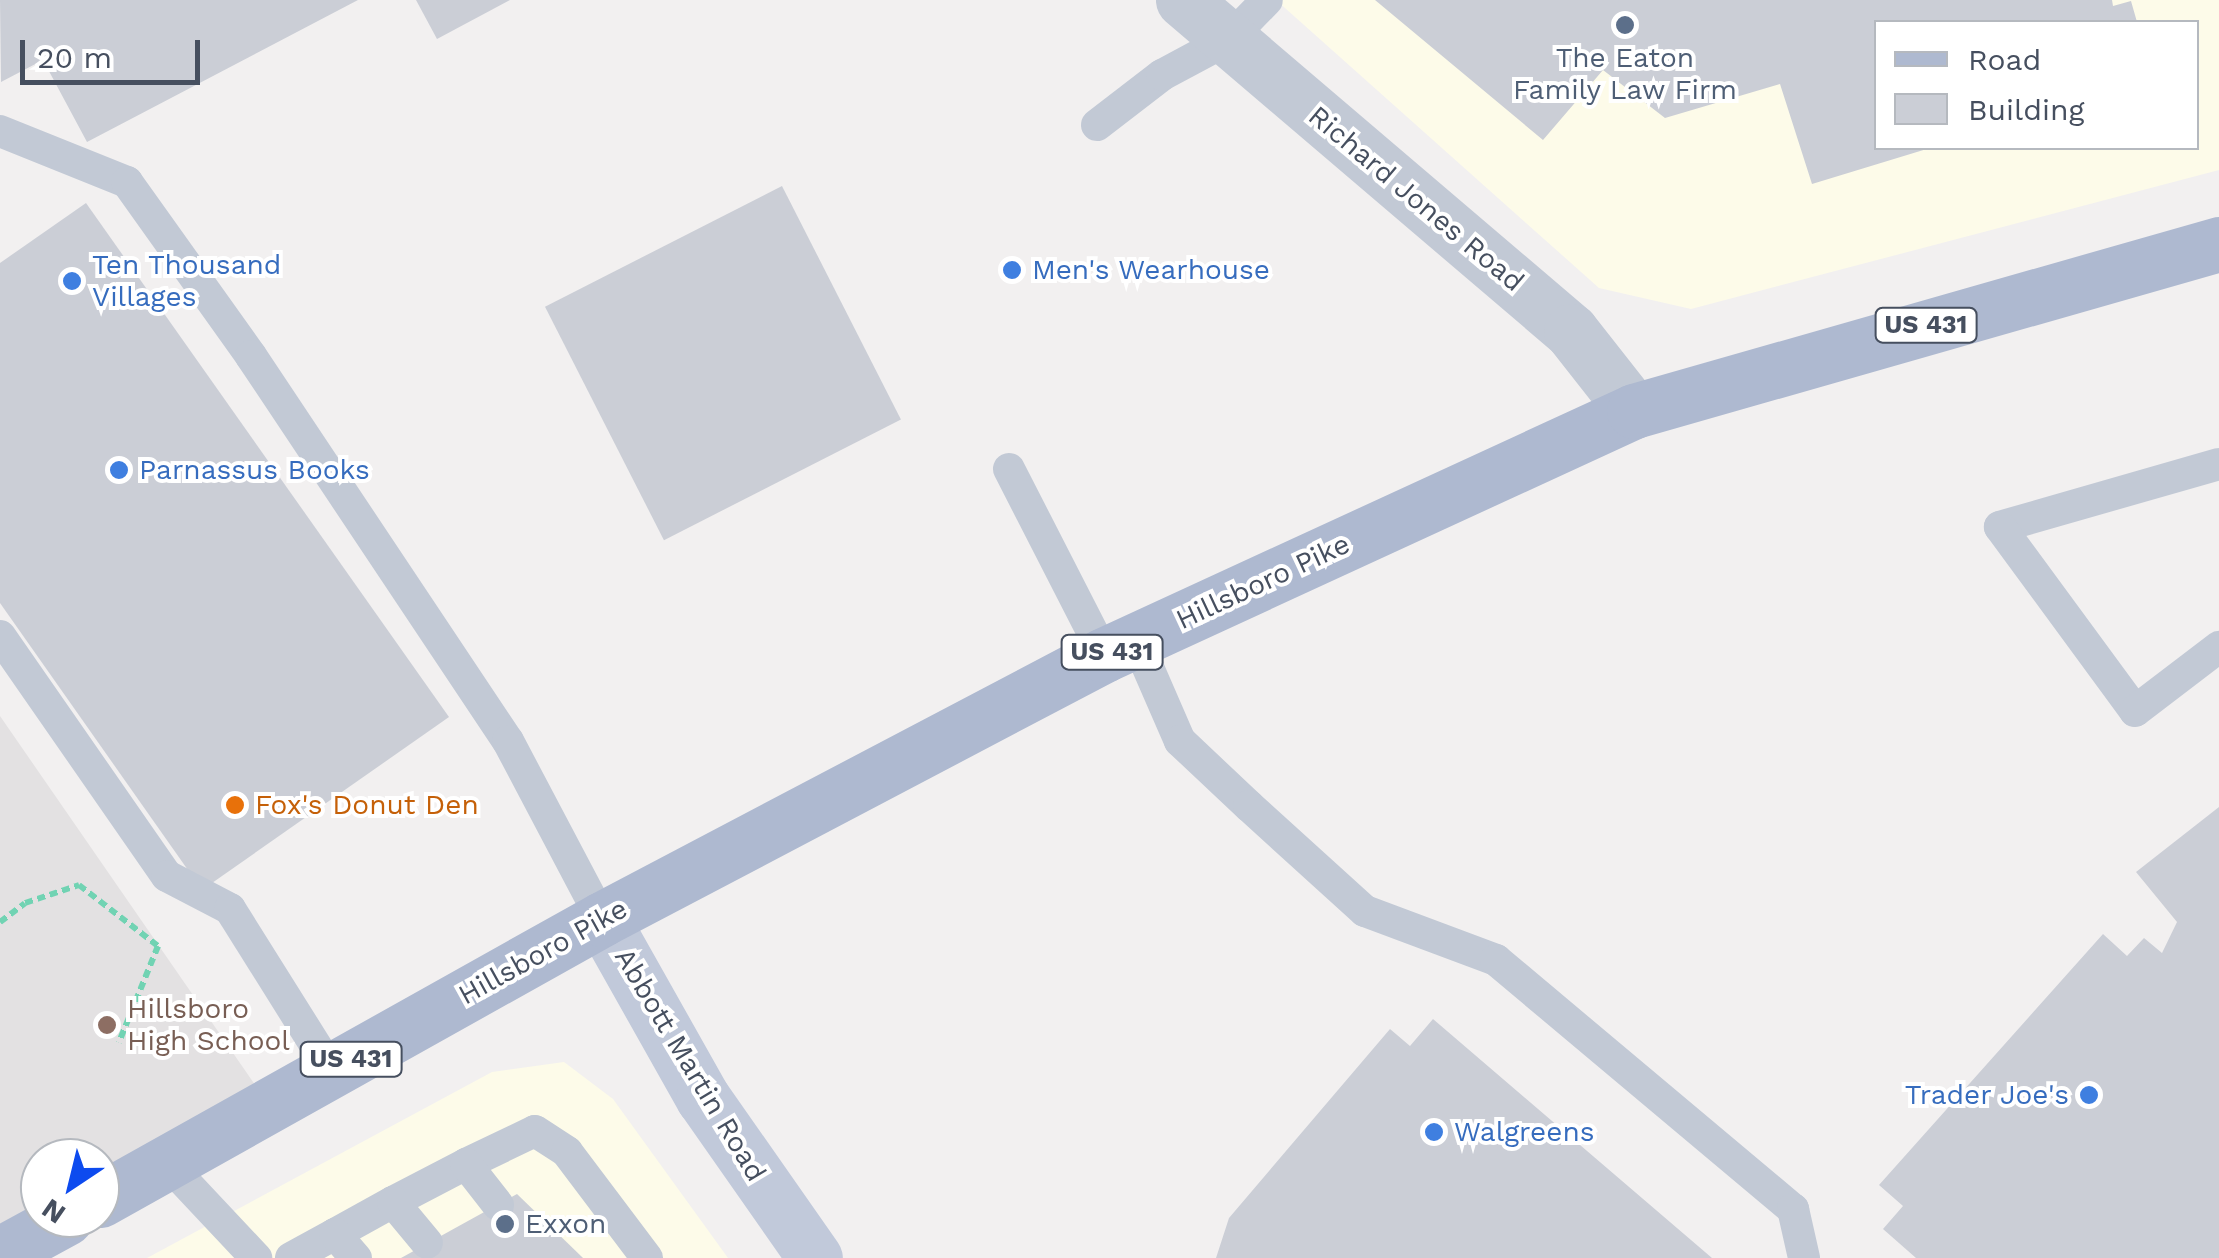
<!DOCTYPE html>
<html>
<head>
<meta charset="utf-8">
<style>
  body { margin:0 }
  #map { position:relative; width:2219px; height:1258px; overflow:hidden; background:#f2f0f0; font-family:"Work Sans",sans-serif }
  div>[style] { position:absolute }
  .commercial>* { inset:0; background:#fdfbe9 }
  .education>* { inset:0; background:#e3e1e2 }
  .building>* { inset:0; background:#cbced6; transform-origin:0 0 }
  .path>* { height:6px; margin-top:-3px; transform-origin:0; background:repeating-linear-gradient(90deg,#71d3b3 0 8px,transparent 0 13px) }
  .service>* { height:32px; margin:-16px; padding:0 16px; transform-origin:16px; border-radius:16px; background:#c2c9d5 }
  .tertiary>* { height:55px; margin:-27.5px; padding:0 27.5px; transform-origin:27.5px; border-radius:27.5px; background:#c2c9d5 }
  .secondary>* { height:55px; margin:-27.5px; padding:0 27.5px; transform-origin:27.5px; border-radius:27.5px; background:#c1c9da }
  .primary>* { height:55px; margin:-27.5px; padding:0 27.5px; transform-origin:27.5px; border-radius:27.5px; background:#aeb9d0 }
  .dots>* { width:28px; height:28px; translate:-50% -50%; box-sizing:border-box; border:5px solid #fff; border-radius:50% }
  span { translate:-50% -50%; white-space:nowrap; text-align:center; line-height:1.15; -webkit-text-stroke:8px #fff; paint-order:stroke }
  .shield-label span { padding:2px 8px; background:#fff; border:2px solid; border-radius:8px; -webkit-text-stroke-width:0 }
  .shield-label { font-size:25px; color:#464f5f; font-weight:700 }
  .service-label { font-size:28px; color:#4e5e75 }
  .left { translate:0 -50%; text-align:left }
  .street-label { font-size:28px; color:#464f5f }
  .shop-label { font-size:28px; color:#366cbe }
  .right { translate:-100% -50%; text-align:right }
  .food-label { font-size:28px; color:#c56008 }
  .education-label { font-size:28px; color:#785e54 }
  .legend { position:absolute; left:1874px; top:20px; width:325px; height:130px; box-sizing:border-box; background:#fff; border:2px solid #b5b9bf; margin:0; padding:12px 18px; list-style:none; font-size:30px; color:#464f5f }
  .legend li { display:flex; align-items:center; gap:20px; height:50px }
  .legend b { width:50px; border:2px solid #b5b9bf }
  .north { position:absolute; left:20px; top:1138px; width:100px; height:100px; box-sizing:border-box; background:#fff; border:2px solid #b5b9bf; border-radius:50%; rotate:215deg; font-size:28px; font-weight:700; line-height:40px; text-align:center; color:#464f5f }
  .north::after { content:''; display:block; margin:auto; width:35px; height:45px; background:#0d4bef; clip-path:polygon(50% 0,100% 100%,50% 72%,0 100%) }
  .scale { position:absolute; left:20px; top:40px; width:180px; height:45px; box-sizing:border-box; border:5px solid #464f5f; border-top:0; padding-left:12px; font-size:30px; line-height:35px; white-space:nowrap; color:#464f5f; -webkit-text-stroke:8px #fff; paint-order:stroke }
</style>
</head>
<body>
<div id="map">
  <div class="commercial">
    <div style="clip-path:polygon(evenodd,1276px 0,2219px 0,2219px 170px,1691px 309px,1599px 288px,1276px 0,1876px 22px,2196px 22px,2196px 148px,1876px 148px,1876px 22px)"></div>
    <div style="clip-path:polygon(564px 1062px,613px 1099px,728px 1258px,147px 1258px,492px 1072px)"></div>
  </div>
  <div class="education">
    <div style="clip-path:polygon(0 716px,269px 1105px,100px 1200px,100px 1158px,40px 1158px,40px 1218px,0 1254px)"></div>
  </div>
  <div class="building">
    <div style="clip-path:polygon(0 0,358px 0,87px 142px,43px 60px,1px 82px)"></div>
    <div style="clip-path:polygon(416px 0,510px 0,437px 39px)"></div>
    <div style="clip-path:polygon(1375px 0,2112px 0,2113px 6px,2131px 1px,2137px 22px,1876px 22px,1876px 148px,1930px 148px,1812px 184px,1780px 84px,1665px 118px,1603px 70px,1543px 140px)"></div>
    <div style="left:782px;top:186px;width:262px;height:266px;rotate:63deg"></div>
    <div style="clip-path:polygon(86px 203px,449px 717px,202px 890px,0 603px,0 263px)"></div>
    <div style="clip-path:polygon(2219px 807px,2219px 1258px,1916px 1258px,1883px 1229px,1903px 1206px,1879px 1185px,2103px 934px,2127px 956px,2144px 938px,2162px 953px,2177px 922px,2136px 872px)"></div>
    <div style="clip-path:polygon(1433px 1019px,1712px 1258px,1216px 1258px,1229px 1218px,1390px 1029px,1410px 1046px)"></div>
    <div style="clip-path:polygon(517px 1194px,583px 1258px,401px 1258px)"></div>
  </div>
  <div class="path">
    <div style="left:0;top:922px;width:31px;rotate:-37deg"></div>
    <div style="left:25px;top:903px;width:57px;rotate:-18.4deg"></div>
    <div style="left:79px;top:885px;width:100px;rotate:37.7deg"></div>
    <div style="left:158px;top:946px;width:104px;rotate:112.1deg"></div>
  </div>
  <div class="service">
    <div style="left:1097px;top:125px;width:82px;rotate:-37.6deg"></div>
    <div style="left:1162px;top:75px;width:76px;rotate:-28.2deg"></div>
    <div style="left:1229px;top:39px;width:54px;rotate:-45.7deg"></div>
    <div style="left:0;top:131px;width:137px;rotate:21.9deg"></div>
    <div style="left:127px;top:182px;width:214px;rotate:54.5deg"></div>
    <div style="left:251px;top:356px;width:463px;rotate:56.3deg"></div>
    <div style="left:508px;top:741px;width:201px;rotate:62.2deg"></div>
    <div style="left:2219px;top:464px;width:228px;rotate:164deg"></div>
    <div style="left:2000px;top:527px;width:228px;rotate:53.7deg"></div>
    <div style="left:2135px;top:711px;width:106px;rotate:-37.3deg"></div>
    <div style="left:1009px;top:469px;width:209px;rotate:62.9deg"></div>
    <div style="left:0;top:636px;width:292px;rotate:55.2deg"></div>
    <div style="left:167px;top:876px;width:71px;rotate:27.6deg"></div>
    <div style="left:230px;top:909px;width:190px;rotate:57.9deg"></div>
    <div style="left:1136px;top:640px;width:110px;rotate:66.5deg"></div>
    <div style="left:1180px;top:741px;width:95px;rotate:43.3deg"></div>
    <div style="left:1249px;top:806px;width:156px;rotate:42.2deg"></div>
    <div style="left:1365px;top:911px;width:140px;rotate:20.5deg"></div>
    <div style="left:1496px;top:960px;width:388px;rotate:40deg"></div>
    <div style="left:1793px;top:1209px;width:50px;rotate:77.3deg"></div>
    <div style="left:166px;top:1162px;width:132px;rotate:46.8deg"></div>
    <div style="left:466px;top:1164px;width:76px;rotate:-25.6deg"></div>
    <div style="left:535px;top:1131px;width:38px;rotate:33deg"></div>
    <div style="left:567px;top:1152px;width:133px;rotate:53deg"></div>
    <div style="left:393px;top:1202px;width:82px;rotate:-27.5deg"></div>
    <div style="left:466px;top:1164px;width:52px;rotate:52deg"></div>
    <div style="left:335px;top:1234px;width:66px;rotate:-28.9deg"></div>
    <div style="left:393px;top:1202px;width:53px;rotate:50.3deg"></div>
    <div style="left:291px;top:1258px;width:50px;rotate:-28.6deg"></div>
    <div style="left:335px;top:1234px;width:32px;rotate:49deg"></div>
  </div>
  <div class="tertiary">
    <div style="left:1183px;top:0;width:510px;rotate:40.47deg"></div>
    <div style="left:1571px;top:331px;width:102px;rotate:51.8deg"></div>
  </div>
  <div class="secondary">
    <div style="left:602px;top:919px;width:206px;rotate:60.6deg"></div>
    <div style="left:703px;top:1098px;width:195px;rotate:55deg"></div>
  </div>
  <div class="primary">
    <div style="left:100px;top:1200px;width:575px;rotate:-29.24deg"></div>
    <div style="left:602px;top:919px;width:567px;rotate:-27.74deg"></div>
    <div style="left:1104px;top:655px;width:583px;rotate:-24.72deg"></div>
    <div style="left:1634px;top:411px;width:608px;rotate:-15.93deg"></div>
    <div style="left:0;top:1254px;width:75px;rotate:-28.6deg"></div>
  </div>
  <div class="dots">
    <div style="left:1625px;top:25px;background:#5c6f8a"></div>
    <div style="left:1012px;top:270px;background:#3f7fe0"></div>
    <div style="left:72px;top:281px;background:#3f7fe0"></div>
    <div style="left:119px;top:470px;background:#3f7fe0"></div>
    <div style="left:235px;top:805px;background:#e8710a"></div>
    <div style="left:107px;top:1025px;background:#8d6e63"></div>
    <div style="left:2089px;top:1095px;background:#3f7fe0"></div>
    <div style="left:1434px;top:1132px;background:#3f7fe0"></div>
    <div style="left:505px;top:1224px;background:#5c6f8a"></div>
  </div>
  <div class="shield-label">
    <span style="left:1926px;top:325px">US 431</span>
    <span style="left:1112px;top:652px">US 431</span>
    <span style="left:351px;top:1059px">US 431</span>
  </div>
  <div class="service-label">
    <span style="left:1625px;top:74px">The Eaton<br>Family Law Firm</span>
    <span class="left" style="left:525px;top:1224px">Exxon</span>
  </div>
  <div class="street-label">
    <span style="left:1416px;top:199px;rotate:40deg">Richard Jones Road</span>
    <span style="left:1263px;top:582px;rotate:-25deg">Hillsboro Pike</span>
    <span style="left:543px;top:952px;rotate:-29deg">Hillsboro Pike</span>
    <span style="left:690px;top:1065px;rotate:59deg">Abbott Martin Road</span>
  </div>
  <div class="shop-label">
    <span class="left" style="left:92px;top:281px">Ten Thousand<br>Villages</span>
    <span class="left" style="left:1032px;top:270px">Men's Wearhouse</span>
    <span class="left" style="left:139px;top:470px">Parnassus Books</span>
    <span class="right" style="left:2069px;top:1095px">Trader Joe's</span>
    <span class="left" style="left:1454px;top:1132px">Walgreens</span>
  </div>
  <div class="food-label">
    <span class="left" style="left:255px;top:805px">Fox's Donut Den</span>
  </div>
  <div class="education-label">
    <span class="left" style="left:127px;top:1025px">Hillsboro<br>High School</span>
  </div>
  <ul class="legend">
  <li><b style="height:12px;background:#aeb9d0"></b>Road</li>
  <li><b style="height:28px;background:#cbced6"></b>Building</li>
  </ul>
  <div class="north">N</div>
  <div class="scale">20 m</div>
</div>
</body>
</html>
